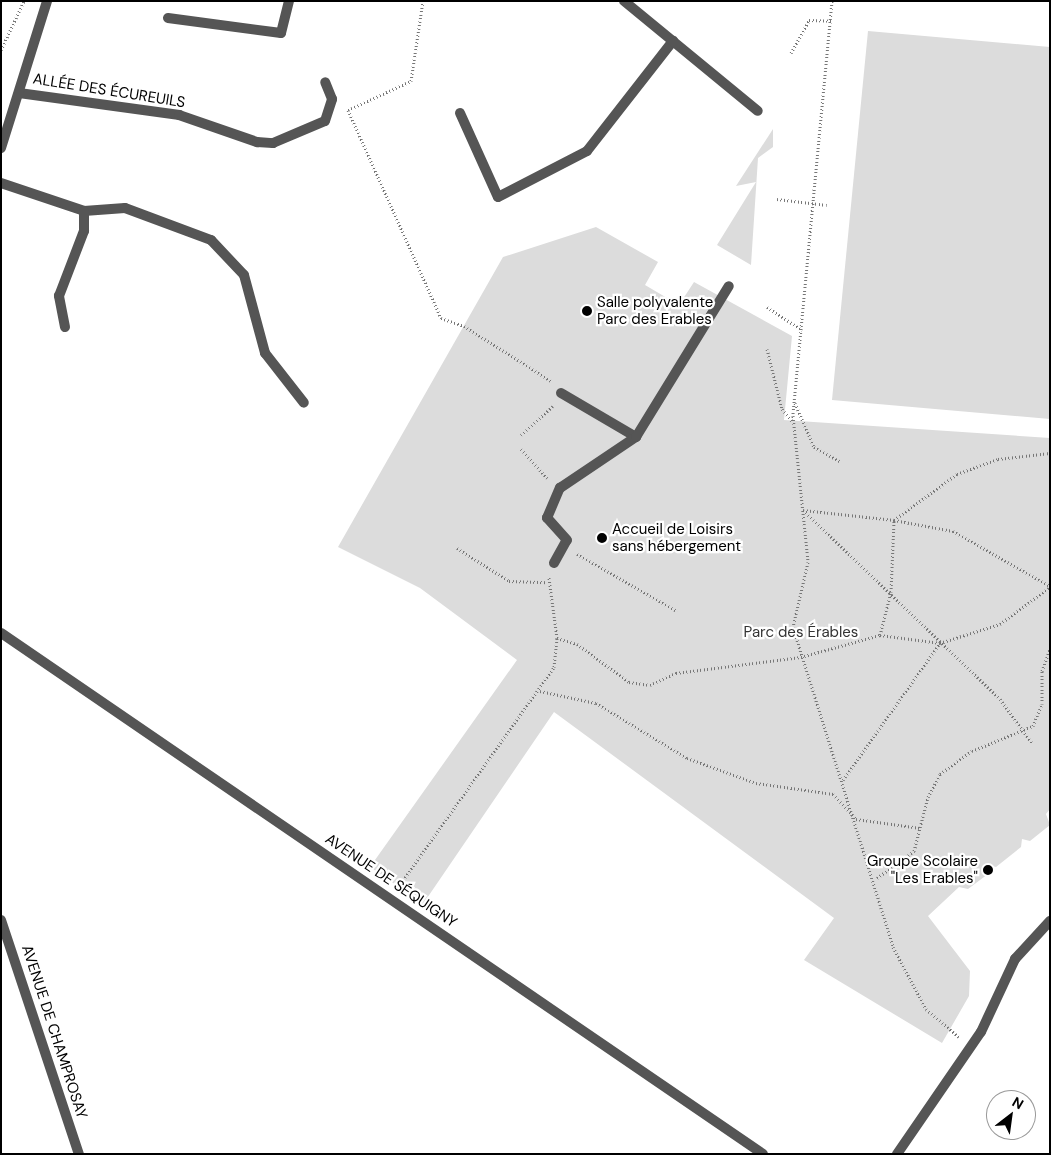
<!DOCTYPE html>
<html>
<head>
<meta charset="utf-8">
<style>
  body { margin:0 }
  #map { position:relative; width:1051px; height:1155px; overflow:hidden; background:#fff; font-family:"DM Sans",sans-serif }
  div>[style] { position:absolute }
  .green>* { inset:0; background:#dcdcdc }
  .path>* { height:3px; margin-top:-1.5px; transform-origin:0; background:repeating-linear-gradient(90deg,#777 0 1px,transparent 0 3.5px) }
  .lane>* { height:10px; margin:-5px; padding:0 5px; transform-origin:5px; border-radius:5px; background:#555 }
  .street>* { height:10px; margin:-5px; padding:0 5px; transform-origin:5px; border-radius:5px; background:#555 }
  .dots>* { width:14px; height:14px; translate:-50% -50%; box-sizing:border-box; border:2px solid #fff; border-radius:50% }
  span { translate:-50% -50%; white-space:nowrap; text-align:center; line-height:1.15; -webkit-text-stroke:4.5px #fff; paint-order:stroke }
  .street-label { font-size:15px; color:#000 }
  .poi-label { font-size:15px; color:#000 }
  .left { translate:0 -50%; text-align:left }
  .right { translate:-100% -50%; text-align:right }
  .park-label { font-size:15px; color:#333 }
  .frame { position:absolute; inset:0; border:2px solid #000; pointer-events:none }
  .north { position:absolute; left:986px; top:1090px; width:50px; height:50px; box-sizing:border-box; background:#fff; border:1px solid #999; border-radius:50%; rotate:30deg; font-size:14px; font-weight:700; line-height:20px; text-align:center; color:#000 }
  .north::after { content:''; display:block; margin:auto; width:18px; height:22px; background:#000; clip-path:polygon(50% 0,100% 100%,50% 72%,0 100%) }
</style>
</head>
<body>
<div id="map">
  <div class="green">
    <div style="clip-path:polygon(868px 31px,1050px 47px,1050px 419px,832px 400px)"></div>
    <div style="clip-path:polygon(773px 129px,773px 147px,758px 158px,751px 265px,717px 245px,756px 182px,736px 186px)"></div>
    <div style="clip-path:polygon(596px 227px,658px 262px,645px 285px,679px 305px,694px 282px,792px 336px,784px 420px,1050px 438px,1050px 809px,1046px 814px,1050px 825px,1030px 841px,1022px 839px,1021px 847px,996px 867px,988px 865px,988px 874px,968px 889px,959px 887px,928px 916px,970px 971px,969px 996px,942px 1043px,804px 960px,834px 918px,554px 712px,423px 904px,370px 867px,517px 660px,420px 588px,338px 547px,503px 257px)"></div>
  </div>
  <div class="path">
    <div style="left:832px;top:1px;width:417px;rotate:95.4deg"></div>
    <div style="left:793px;top:416px;width:147px;rotate:84.1deg"></div>
    <div style="left:808px;top:562px;width:67px;rotate:103deg"></div>
    <div style="left:793px;top:627px;width:335px;rotate:72.6deg"></div>
    <div style="left:893px;top:947px;width:70px;rotate:62deg"></div>
    <div style="left:926px;top:1009px;width:43px;rotate:40.3deg"></div>
    <div style="left:1px;top:50px;width:54px;rotate:-64.9deg"></div>
    <div style="left:791px;top:53px;width:38px;rotate:-61deg"></div>
    <div style="left:809px;top:20px;width:23px;rotate:2deg"></div>
    <div style="left:348px;top:110px;width:228px;rotate:65.9deg"></div>
    <div style="left:441px;top:318px;width:24px;rotate:19deg"></div>
    <div style="left:464px;top:326px;width:103px;rotate:32.3deg"></div>
    <div style="left:348px;top:110px;width:69px;rotate:-24.7deg"></div>
    <div style="left:411px;top:81px;width:81px;rotate:-81.5deg"></div>
    <div style="left:777px;top:199px;width:50px;rotate:6.8deg"></div>
    <div style="left:767px;top:307px;width:42px;rotate:33.3deg"></div>
    <div style="left:767px;top:349px;width:62px;rotate:76deg"></div>
    <div style="left:782px;top:409px;width:17px;rotate:50deg"></div>
    <div style="left:795px;top:403px;width:48px;rotate:66.6deg"></div>
    <div style="left:814px;top:447px;width:31px;rotate:29deg"></div>
    <div style="left:521px;top:435px;width:43px;rotate:-42.2deg"></div>
    <div style="left:521px;top:449px;width:39px;rotate:48deg"></div>
    <div style="left:803px;top:510px;width:273px;rotate:43.8deg"></div>
    <div style="left:1000px;top:699px;width:54px;rotate:54deg"></div>
    <div style="left:803px;top:510px;width:92px;rotate:6.3deg"></div>
    <div style="left:894px;top:520px;width:78px;rotate:-36.1deg"></div>
    <div style="left:957px;top:474px;width:44px;rotate:-20.1deg"></div>
    <div style="left:998px;top:459px;width:52px;rotate:-6.6deg"></div>
    <div style="left:457px;top:548px;width:62px;rotate:32.4deg"></div>
    <div style="left:509px;top:581px;width:38px;rotate:2deg"></div>
    <div style="left:577px;top:554px;width:115px;rotate:29.7deg"></div>
    <div style="left:880px;top:635px;width:44px;rotate:-75.7deg"></div>
    <div style="left:891px;top:592px;width:72px;rotate:-87.6deg"></div>
    <div style="left:894px;top:520px;width:60px;rotate:10.6deg"></div>
    <div style="left:953px;top:531px;width:112px;rotate:29.6deg"></div>
    <div style="left:557px;top:638px;width:21px;rotate:17deg"></div>
    <div style="left:577px;top:644px;width:64px;rotate:36.2deg"></div>
    <div style="left:629px;top:682px;width:21px;rotate:8deg"></div>
    <div style="left:650px;top:685px;width:29px;rotate:-25deg"></div>
    <div style="left:676px;top:673px;width:126px;rotate:-7.3deg"></div>
    <div style="left:801px;top:657px;width:82px;rotate:-15.6deg"></div>
    <div style="left:880px;top:635px;width:61px;rotate:7.6deg"></div>
    <div style="left:940px;top:643px;width:63px;rotate:-17.6deg"></div>
    <div style="left:1000px;top:624px;width:62px;rotate:-36.5deg"></div>
    <div style="left:540px;top:691px;width:57px;rotate:12.1deg"></div>
    <div style="left:596px;top:703px;width:106px;rotate:31.1deg"></div>
    <div style="left:687px;top:758px;width:73px;rotate:19.9deg"></div>
    <div style="left:756px;top:783px;width:78px;rotate:8.1deg"></div>
    <div style="left:833px;top:794px;width:34px;rotate:47deg"></div>
    <div style="left:856px;top:819px;width:65px;rotate:8deg"></div>
    <div style="left:843px;top:780px;width:168px;rotate:-54.7deg"></div>
    <div style="left:877px;top:878px;width:46px;rotate:-36.1deg"></div>
    <div style="left:914px;top:851px;width:56px;rotate:-75.5deg"></div>
    <div style="left:928px;top:797px;width:26px;rotate:-62deg"></div>
    <div style="left:940px;top:774px;width:39px;rotate:-36deg"></div>
    <div style="left:972px;top:751px;width:66px;rotate:-22.3deg"></div>
    <div style="left:1033px;top:726px;width:24px;rotate:-68deg"></div>
    <div style="left:1042px;top:704px;width:33px;rotate:-90deg"></div>
    <div style="left:1042px;top:671px;width:23px;rotate:-70deg"></div>
    <div style="left:399px;top:886px;width:268px;rotate:-54.7deg"></div>
    <div style="left:554px;top:667px;width:29px;rotate:-84deg"></div>
    <div style="left:557px;top:638px;width:61px;rotate:-97.6deg"></div>
  </div>
  <div class="lane">
    <div style="left:19px;top:93px;width:162px;rotate:7.8deg"></div>
    <div style="left:179px;top:115px;width:83px;rotate:19.1deg"></div>
    <div style="left:257px;top:142px;width:16px;rotate:4deg"></div>
    <div style="left:273px;top:143px;width:56px;rotate:-22.9deg"></div>
    <div style="left:325px;top:121px;width:23px;rotate:-72deg"></div>
    <div style="left:332px;top:99px;width:18px;rotate:-112deg"></div>
    <div style="left:460px;top:113px;width:92px;rotate:65.7deg"></div>
    <div style="left:498px;top:197px;width:100px;rotate:-27.3deg"></div>
    <div style="left:587px;top:151px;width:140px;rotate:-52deg"></div>
    <div style="left:1px;top:183px;width:88px;rotate:18.6deg"></div>
    <div style="left:84px;top:211px;width:41px;rotate:-4.2deg"></div>
    <div style="left:125px;top:208px;width:92px;rotate:20.4deg"></div>
    <div style="left:211px;top:240px;width:48px;rotate:46.7deg"></div>
    <div style="left:244px;top:275px;width:81px;rotate:74.9deg"></div>
    <div style="left:265px;top:353px;width:63px;rotate:52deg"></div>
    <div style="left:65px;top:327px;width:32px;rotate:-101deg"></div>
    <div style="left:59px;top:296px;width:70px;rotate:-69deg"></div>
    <div style="left:84px;top:231px;width:20px;rotate:-90deg"></div>
    <div style="left:561px;top:393px;width:87px;rotate:30.4deg"></div>
    <div style="left:554px;top:563px;width:26px;rotate:-61deg"></div>
    <div style="left:567px;top:540px;width:30px;rotate:-132deg"></div>
    <div style="left:547px;top:518px;width:33px;rotate:-67deg"></div>
    <div style="left:560px;top:488px;width:92px;rotate:-33.9deg"></div>
    <div style="left:636px;top:437px;width:177px;rotate:-58.4deg"></div>
    <div style="left:897px;top:1154px;width:148px;rotate:-55.5deg"></div>
    <div style="left:981px;top:1032px;width:81px;rotate:-65deg"></div>
    <div style="left:1015px;top:959px;width:52px;rotate:-47.4deg"></div>
  </div>
  <div class="street">
    <div style="left:624px;top:1px;width:173px;rotate:39.4deg"></div>
    <div style="left:168px;top:18px;width:114px;rotate:7.6deg"></div>
    <div style="left:281px;top:33px;width:33px;rotate:-76deg"></div>
    <div style="left:1px;top:148px;width:154px;rotate:-72.6deg"></div>
    <div style="left:1px;top:633px;width:923px;rotate:34.36deg"></div>
    <div style="left:1px;top:920px;width:247px;rotate:71.6deg"></div>
  </div>
  <div class="dots">
    <div style="left:587px;top:311px;background:#000"></div>
    <div style="left:602px;top:538px;background:#000"></div>
    <div style="left:988px;top:870px;background:#000"></div>
  </div>
  <div class="street-label">
    <span style="left:109px;top:91px;rotate:9deg">ALLÉE DES ÉCUREUILS</span>
    <span style="left:391px;top:881px;rotate:34deg">AVENUE DE SÉQUIGNY</span>
    <span style="left:54px;top:1032px;rotate:72deg">AVENUE DE CHAMPROSAY</span>
  </div>
  <div class="poi-label">
    <span class="left" style="left:597px;top:311px">Salle polyvalente<br>Parc des Erables</span>
    <span class="left" style="left:612px;top:538px">Accueil de Loisirs<br>sans hébergement</span>
    <span class="right" style="left:978px;top:870px">Groupe Scolaire<br>"Les Erables"</span>
  </div>
  <div class="park-label">
    <span style="left:801px;top:633px">Parc des Érables</span>
  </div>
  <div class="frame"></div>
  <div class="north">N</div>
</div>
</body>
</html>
